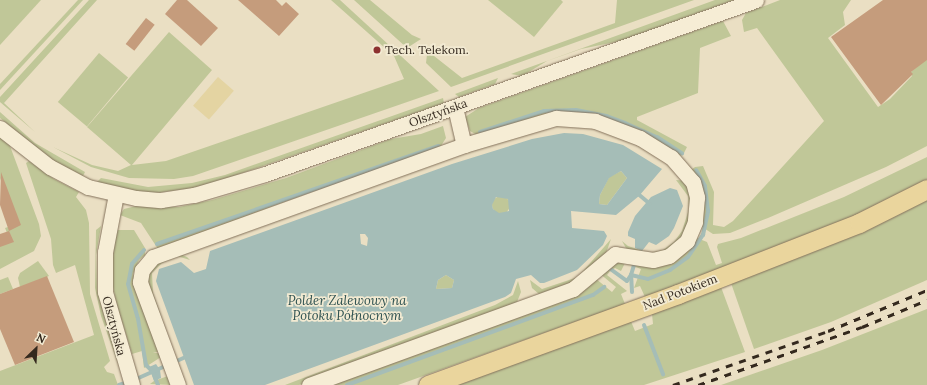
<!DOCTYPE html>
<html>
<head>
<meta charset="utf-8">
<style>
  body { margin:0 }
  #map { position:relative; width:927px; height:385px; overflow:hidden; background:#eadfc3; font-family:Lora,serif }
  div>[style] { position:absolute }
  .green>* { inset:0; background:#c0c798; transform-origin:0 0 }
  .round { border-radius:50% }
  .sand>* { inset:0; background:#e4d4a2; transform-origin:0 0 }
  .water>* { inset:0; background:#a5bdb7 }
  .stream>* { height:4px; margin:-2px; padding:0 2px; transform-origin:2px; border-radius:2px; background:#a5bdb7 }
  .building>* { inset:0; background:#c59c7c; transform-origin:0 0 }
  .roads { filter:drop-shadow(0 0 1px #83715b) drop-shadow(0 0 1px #83715b) }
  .minor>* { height:15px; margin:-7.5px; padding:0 7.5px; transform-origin:7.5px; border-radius:7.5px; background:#f6edd5 }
  .major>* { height:19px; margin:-9.5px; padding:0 9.5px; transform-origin:9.5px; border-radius:9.5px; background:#ead59d }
  .rail>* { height:3px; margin-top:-1.5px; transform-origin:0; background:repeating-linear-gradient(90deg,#34291e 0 7px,transparent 0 14px) }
  .dots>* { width:11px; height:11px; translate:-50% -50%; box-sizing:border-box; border:2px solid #f2ead2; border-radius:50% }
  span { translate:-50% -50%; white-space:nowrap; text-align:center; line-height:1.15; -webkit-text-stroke:3.5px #f2ead2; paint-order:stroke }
  .poi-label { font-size:12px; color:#34291e }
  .left { translate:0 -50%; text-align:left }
  .street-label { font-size:12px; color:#34291e }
  .water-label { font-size:13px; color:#2f5251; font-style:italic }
  .north { position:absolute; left:16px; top:329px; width:40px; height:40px; -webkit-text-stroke:3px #f2ead2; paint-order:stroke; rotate:25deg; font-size:11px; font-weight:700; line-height:16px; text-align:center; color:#34291e }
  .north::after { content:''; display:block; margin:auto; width:14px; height:18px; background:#34291e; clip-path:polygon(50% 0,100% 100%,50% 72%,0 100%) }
</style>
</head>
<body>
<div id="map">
  <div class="green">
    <div style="clip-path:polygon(0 0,41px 0,0 45px)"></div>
    <div style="clip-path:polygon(78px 0,83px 0,0 90px,0 84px)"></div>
    <div style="clip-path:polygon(89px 0,97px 0,4px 103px,35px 132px,0 102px,0 97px)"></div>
    <div style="clip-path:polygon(331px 0,340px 0,439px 91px,193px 176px,174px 179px,129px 178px,91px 167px,53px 147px,92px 165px,118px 171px,131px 165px,87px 127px,169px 32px,212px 70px,132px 165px,166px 161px,404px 79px,394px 56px)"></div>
    <div style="clip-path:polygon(354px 0,370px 0,412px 35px,421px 39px,407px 48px)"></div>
    <div style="clip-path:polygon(488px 0,561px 0,563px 2px,534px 37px)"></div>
    <div style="clip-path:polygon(617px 0,694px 0,451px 87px,426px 63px,428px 46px,429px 52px,462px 78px,615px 23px)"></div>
    <div style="clip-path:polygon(715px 0,734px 0,620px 41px,581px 49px,547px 61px,522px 76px,511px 74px)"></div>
    <div style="clip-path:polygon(780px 0,851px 0,843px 12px,845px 25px,828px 38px,878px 107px,890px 99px,912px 76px,910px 73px,927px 58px,927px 146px,886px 167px,768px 218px,730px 233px,713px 234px,699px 225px,691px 170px,695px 167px,703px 166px,714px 192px,713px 225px,724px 227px,733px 221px,824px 121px,757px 28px,744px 32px,742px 20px,746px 13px)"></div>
    <div style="clip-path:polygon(723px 21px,731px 36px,700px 48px,698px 93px,637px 117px,637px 120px,687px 147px,683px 155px,677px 156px,593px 116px,477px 135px,470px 131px,465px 117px,479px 108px)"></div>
    <div style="left:99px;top:53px;width:38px;height:64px;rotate:40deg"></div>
    <div style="clip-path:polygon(498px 78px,495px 84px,459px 97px,455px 94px)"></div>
    <div style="clip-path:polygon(443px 98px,444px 103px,202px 187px,155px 193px,131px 191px,97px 182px,101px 178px,148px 187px,192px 183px,225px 175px)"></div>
    <div style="clip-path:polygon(0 112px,35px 143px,85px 172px,83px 176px,50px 159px,0 118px)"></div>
    <div style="clip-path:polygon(443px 126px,446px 138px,439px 149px,311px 192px,158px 249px,141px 223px,120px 215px,124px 209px,136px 206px,179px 207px,212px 200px,286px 178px,391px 139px,421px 134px)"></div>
    <div style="clip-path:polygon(0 137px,10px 146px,39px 224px,41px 236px,34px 251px,0 269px,0 244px,10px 240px,5px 228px,17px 224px,0 178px)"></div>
    <div style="clip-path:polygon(927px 157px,927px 182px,861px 215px,645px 297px,640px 286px,634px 288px,641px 269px,625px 263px,621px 271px,615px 268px,610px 271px,607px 275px,627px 291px,621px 294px,625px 304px,398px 385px,325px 385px,595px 278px,612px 292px,616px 287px,599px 273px,613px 261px,654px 265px,697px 238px,707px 242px,716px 265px,722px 263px,717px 247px,718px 244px,741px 238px,844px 197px)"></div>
    <div style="clip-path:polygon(29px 161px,54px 179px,79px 192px,76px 197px,86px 210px,89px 223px,90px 294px,110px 361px,104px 367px,107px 372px,114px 374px,118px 385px,0 385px,0 371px,94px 335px,75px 265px,56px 273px,53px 265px,51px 239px,26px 163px)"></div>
    <div style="clip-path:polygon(621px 171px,627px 178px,607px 205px,599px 204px,600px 195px,609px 177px)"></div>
    <div style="clip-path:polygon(676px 180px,687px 181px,692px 195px,686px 233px,659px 256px,627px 250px,622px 241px,628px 246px,649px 253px,663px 250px,674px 242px,682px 231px,689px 209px,688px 196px)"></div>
    <div class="round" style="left:492px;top:196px;width:18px;height:18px"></div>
    <div style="clip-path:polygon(927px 198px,927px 280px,831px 322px,754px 349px,731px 283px)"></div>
    <div style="clip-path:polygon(101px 226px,96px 255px,97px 290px,118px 364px,101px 316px,95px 288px,96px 230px)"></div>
    <div style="clip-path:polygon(116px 230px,134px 230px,145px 248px,145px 255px,139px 260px,133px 274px,161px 351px,153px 353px,160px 353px,161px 357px,144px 368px,142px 351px,132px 354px,116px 302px,111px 276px)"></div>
    <div style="clip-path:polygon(611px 239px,605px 256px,581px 279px,539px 294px,532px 288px,530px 280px,542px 289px,578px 277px)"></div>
    <div style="clip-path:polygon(176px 252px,187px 257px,190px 260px,177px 256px,162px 263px,152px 273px,153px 293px,171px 345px,147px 280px,151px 266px)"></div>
    <div style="clip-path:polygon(38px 261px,49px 276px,20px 287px,18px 278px,20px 273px)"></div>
    <div style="clip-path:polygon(446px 275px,454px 280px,452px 288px,436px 289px,438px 280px)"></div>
    <div style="clip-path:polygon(8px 277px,13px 289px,0 294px,0 280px)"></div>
    <div style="clip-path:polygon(518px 281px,521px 292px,517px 302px,512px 304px,299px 385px,285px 385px,495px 305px,513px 295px)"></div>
    <div style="clip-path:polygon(721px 287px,745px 352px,644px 385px,448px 385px,630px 319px,635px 331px,653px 324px,652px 314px)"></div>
    <div style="clip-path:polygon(927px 309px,927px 385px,721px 385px,822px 350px)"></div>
    <div style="clip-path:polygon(168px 376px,172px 385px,150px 384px,154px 381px)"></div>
  </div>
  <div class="sand">
    <div style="left:218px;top:77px;width:21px;height:38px;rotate:41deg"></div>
  </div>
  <div class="water">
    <div style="clip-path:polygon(evenodd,564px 133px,583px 134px,623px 145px,662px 169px,639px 196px,616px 215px,571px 211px,572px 228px,604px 231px,607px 236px,603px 245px,577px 270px,544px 283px,540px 283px,531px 275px,516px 279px,511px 293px,505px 297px,265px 385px,194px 385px,156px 281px,159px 269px,181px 262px,194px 273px,206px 269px,210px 251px,452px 164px,532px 139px,564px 133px,621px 171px,627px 178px,607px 205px,599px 204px,600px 195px,609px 178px,621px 171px,564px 133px,496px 197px,508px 199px,509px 211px,499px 213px,493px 209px,492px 205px,496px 197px,564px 133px,360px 234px,365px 234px,368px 238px,367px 246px,361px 244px,360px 234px,564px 133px,446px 275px,454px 280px,452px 288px,436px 289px,438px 280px,446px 275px)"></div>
    <div style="clip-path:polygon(670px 188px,677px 190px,683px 206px,674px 228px,669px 236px,656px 245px,649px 242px,642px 251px,635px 248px,635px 239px,628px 236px,628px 232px,635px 216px,651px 197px)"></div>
    <div style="clip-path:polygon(156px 364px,160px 370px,161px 378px,154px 381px,149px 367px)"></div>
  </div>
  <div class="stream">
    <div style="left:480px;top:132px;width:67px;rotate:-18.2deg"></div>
    <div style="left:544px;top:111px;width:32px;rotate:-2deg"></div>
    <div style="left:576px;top:110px;width:31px;rotate:11deg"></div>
    <div style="left:606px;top:116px;width:20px;rotate:20deg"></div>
    <div style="left:625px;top:123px;width:35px;rotate:24deg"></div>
    <div style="left:657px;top:137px;width:30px;rotate:33deg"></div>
    <div style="left:637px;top:193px;width:17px;rotate:40deg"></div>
    <div style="left:157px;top:244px;width:298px;rotate:-19.2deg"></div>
    <div style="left:144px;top:250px;width:18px;rotate:131deg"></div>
    <div style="left:132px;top:264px;width:20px;rotate:101deg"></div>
    <div style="left:128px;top:284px;width:36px;rotate:74deg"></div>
    <div style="left:138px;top:319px;width:47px;rotate:80.1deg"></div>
    <div style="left:146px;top:365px;width:10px;rotate:45deg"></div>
    <div style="left:153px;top:372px;width:14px;rotate:69deg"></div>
    <div style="left:609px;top:268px;width:22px;rotate:36deg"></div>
    <div style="left:627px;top:281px;width:7px;rotate:-56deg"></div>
    <div style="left:631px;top:275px;width:17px;rotate:13deg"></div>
    <div style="left:648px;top:279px;width:24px;rotate:-22deg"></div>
    <div style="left:670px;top:270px;width:22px;rotate:-36deg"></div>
    <div style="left:688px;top:257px;width:27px;rotate:-56deg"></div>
    <div style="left:703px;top:235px;width:25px;rotate:-78deg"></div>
    <div style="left:708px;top:211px;width:25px;rotate:-97deg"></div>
    <div style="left:705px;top:186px;width:18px;rotate:-119deg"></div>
    <div style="left:632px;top:292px;width:17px;rotate:-93deg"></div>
    <div style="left:631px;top:275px;width:10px;rotate:-73deg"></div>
    <div style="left:644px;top:325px;width:53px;rotate:68.8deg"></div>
    <div style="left:134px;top:380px;width:59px;rotate:-24deg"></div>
    <div style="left:119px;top:385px;width:9px;rotate:-18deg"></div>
    <div style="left:347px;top:385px;width:262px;rotate:-20.1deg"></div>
    <div style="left:593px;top:295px;width:14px;rotate:-36deg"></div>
  </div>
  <div class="building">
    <div style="clip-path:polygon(177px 0,187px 0,218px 28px,201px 46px,165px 14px)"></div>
    <div style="clip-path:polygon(238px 0,276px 0,282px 6px,286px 2px,299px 14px,279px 36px)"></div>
    <div style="clip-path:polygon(883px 0,927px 0,927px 60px,911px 72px,913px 74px,881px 105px,831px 37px)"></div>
    <div style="left:146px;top:18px;width:11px;height:33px;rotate:38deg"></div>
    <div style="clip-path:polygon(1px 172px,21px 225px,9px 231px,0 205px)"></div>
    <div style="clip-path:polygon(9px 231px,14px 242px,0 247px,0 234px)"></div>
    <div style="clip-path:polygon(47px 276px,74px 342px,15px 365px,0 329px,0 294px)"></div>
  </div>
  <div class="roads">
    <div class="minor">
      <div style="left:455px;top:107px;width:39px;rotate:77deg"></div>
      <div style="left:0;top:128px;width:63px;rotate:38deg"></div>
      <div style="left:50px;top:167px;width:43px;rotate:27.8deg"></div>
      <div style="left:88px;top:187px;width:49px;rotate:12.9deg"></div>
      <div style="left:136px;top:198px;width:25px;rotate:5deg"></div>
      <div style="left:161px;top:200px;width:33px;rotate:-9deg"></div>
      <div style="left:194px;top:195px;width:74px;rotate:-16.5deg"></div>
      <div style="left:265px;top:174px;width:521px;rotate:-19.51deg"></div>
      <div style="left:116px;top:194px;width:59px;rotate:100.7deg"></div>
      <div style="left:105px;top:252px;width:40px;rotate:90deg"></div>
      <div style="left:105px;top:292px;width:97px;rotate:73.8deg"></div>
      <div style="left:178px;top:385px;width:110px;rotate:-110.3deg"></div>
      <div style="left:140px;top:282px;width:12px;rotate:-81deg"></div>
      <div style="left:142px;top:270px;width:17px;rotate:-50deg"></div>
      <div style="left:153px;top:257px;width:331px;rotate:-19.8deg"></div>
      <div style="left:464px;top:145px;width:96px;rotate:-16.4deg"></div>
      <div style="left:556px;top:118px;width:39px;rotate:4deg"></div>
      <div style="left:595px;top:121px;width:48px;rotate:20.7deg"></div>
      <div style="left:640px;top:138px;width:36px;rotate:32deg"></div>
      <div style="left:671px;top:157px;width:33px;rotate:49deg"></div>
      <div style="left:693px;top:182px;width:16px;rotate:75deg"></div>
      <div style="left:697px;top:197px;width:25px;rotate:95deg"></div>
      <div style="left:695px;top:222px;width:21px;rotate:113deg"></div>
      <div style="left:687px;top:241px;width:23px;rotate:140deg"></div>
      <div style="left:669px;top:256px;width:16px;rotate:166deg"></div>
      <div style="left:653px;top:260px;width:38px;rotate:-171deg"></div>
      <div style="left:615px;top:254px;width:55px;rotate:140.2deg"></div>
      <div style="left:573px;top:289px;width:281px;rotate:160deg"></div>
    </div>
    <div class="major">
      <div style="left:428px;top:385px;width:266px;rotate:-20deg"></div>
      <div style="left:678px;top:294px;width:194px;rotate:-21.4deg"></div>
      <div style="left:859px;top:223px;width:76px;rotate:-26.6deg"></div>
    </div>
  </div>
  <div class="rail">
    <div style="left:673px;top:385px;width:164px;rotate:-19.2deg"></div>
    <div style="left:828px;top:331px;width:107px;rotate:-22.5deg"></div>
    <div style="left:698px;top:385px;width:174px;rotate:-19.5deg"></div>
    <div style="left:862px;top:327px;width:70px;rotate:-22.6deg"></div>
  </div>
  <div class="dots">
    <div style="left:377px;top:50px;background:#8d3230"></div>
  </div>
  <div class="poi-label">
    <span class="left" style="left:385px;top:50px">Tech. Telekom.</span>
  </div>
  <div class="street-label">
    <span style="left:438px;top:113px;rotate:-20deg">Olsztyńska</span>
    <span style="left:680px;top:292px;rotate:-21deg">Nad Potokiem</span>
    <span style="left:114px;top:326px;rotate:75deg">Olsztyńska</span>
  </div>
  <div class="water-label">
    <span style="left:347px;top:309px">Polder Zalewowy na<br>Potoku Północnym</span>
  </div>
  <div class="north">N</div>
</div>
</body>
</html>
